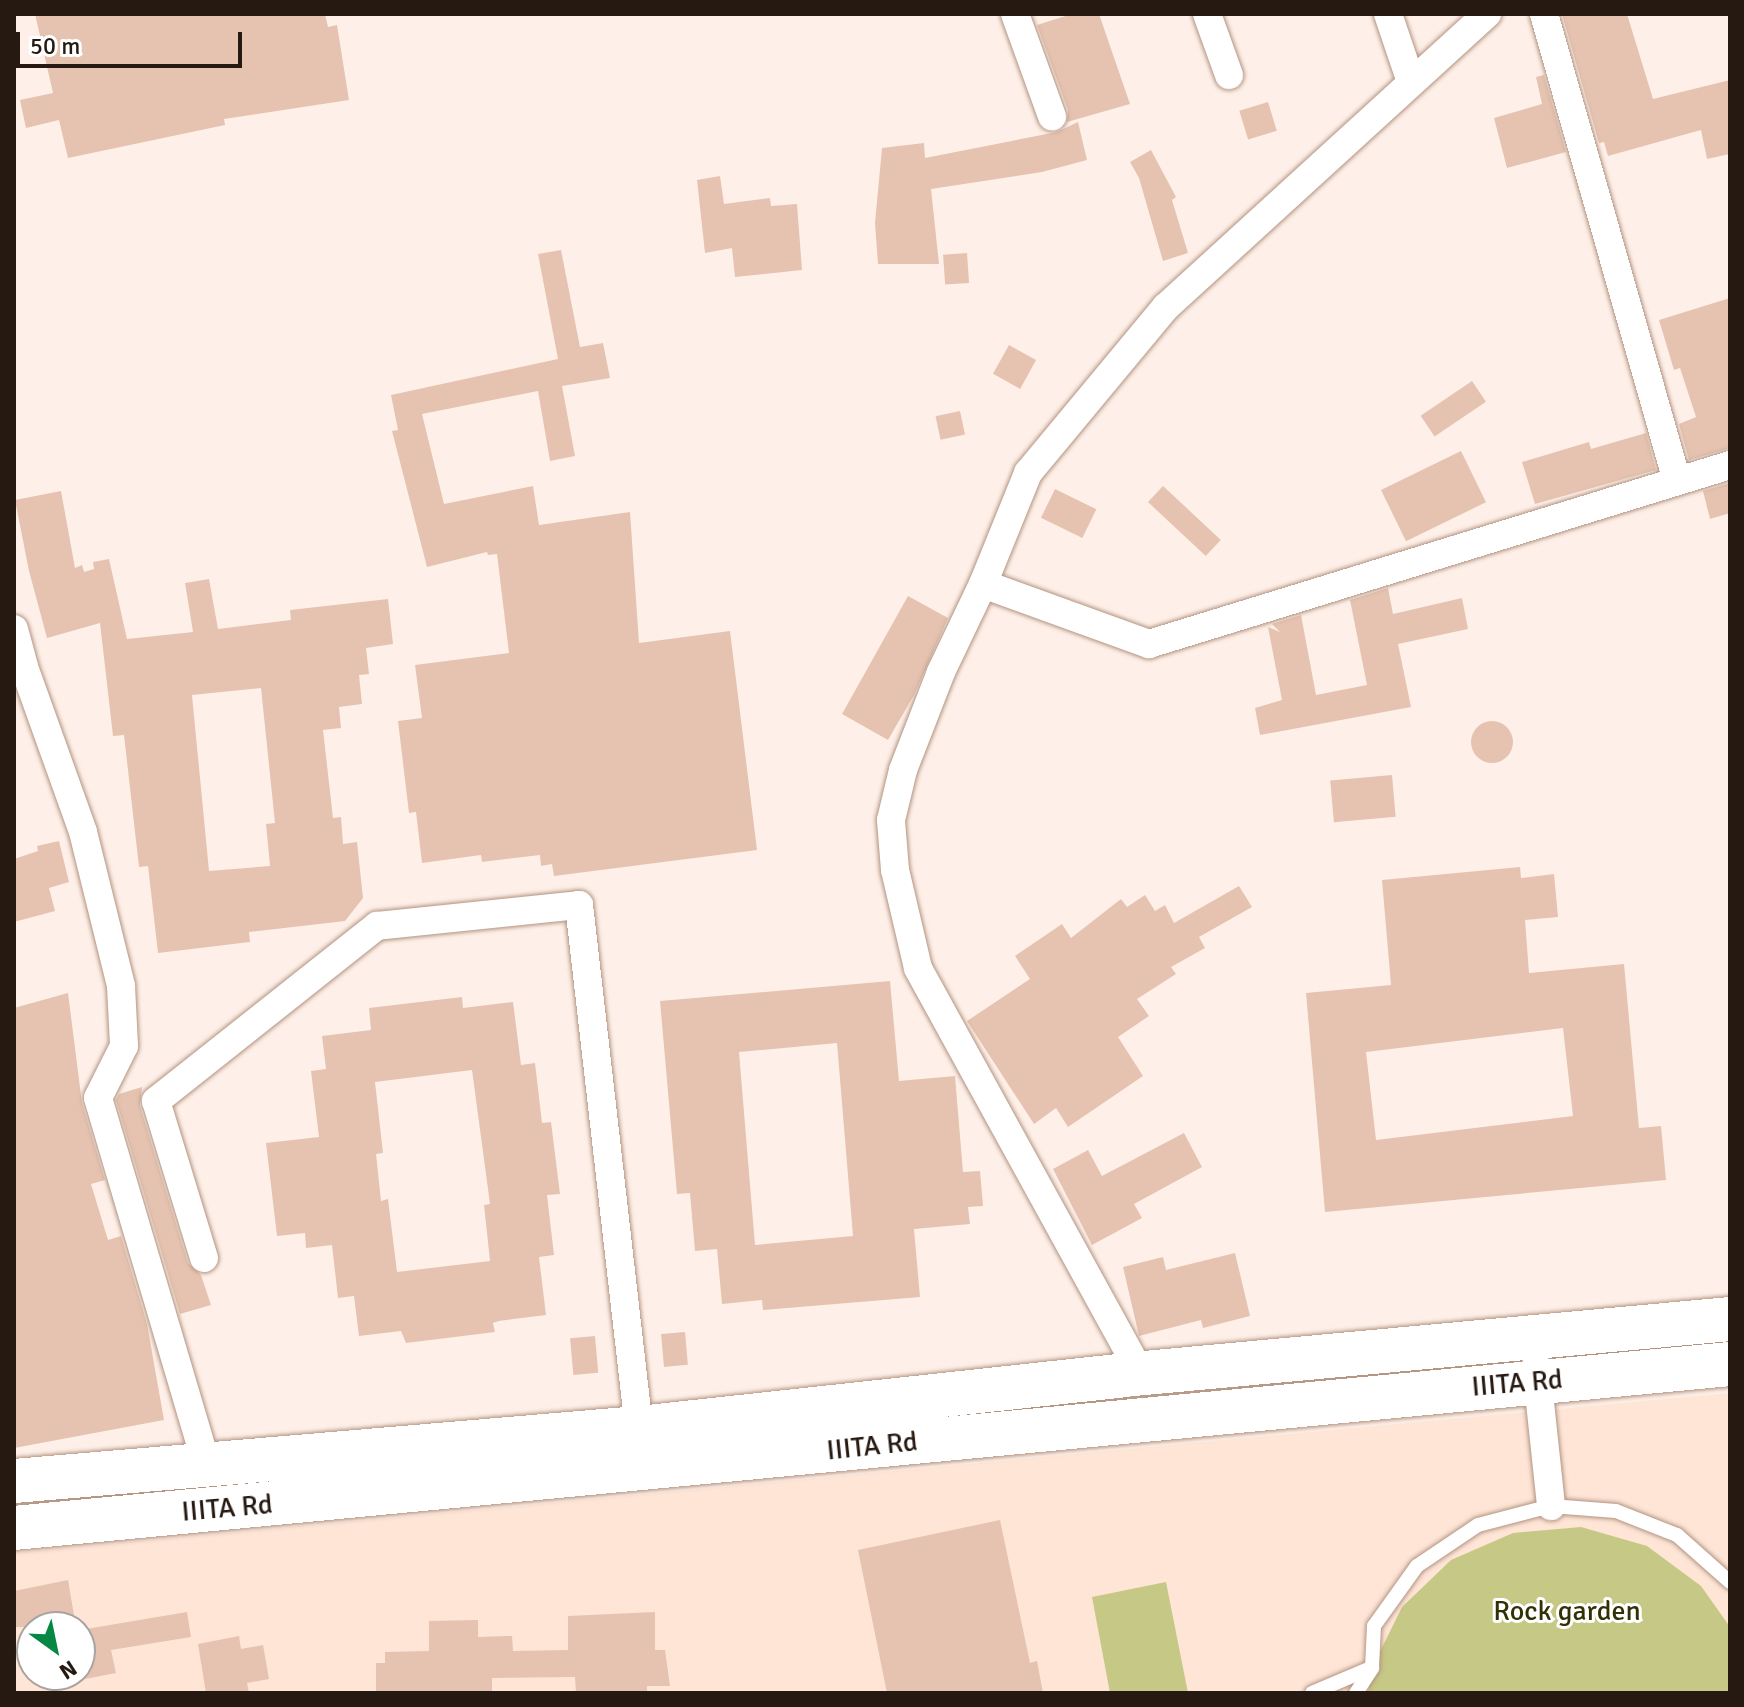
<!DOCTYPE html>
<html>
<head>
<meta charset="utf-8">
<style>
  body { margin:0 }
  #map { position:relative; width:1744px; height:1707px; overflow:hidden; background:#fef0e8; font-family:Signika,sans-serif }
  div>[style] { position:absolute }
  .built>* { inset:0; background:#fee5d6 }
  .green>* { inset:0; background:#c6c886 }
  .building>* { inset:0; background:#e5c3b0; transform-origin:0 0 }
  .round { border-radius:50% }
  .roads { filter:drop-shadow(0 0 2px #b39380) drop-shadow(0 0 2px #b39380) }
  .service>* { height:14px; margin:-7px; padding:0 7px; transform-origin:7px; border-radius:7px; background:#fff }
  .minor>* { height:28px; margin:-14px; padding:0 14px; transform-origin:14px; border-radius:14px; background:#fff }
  .primary>* { height:44px; margin:-22px; padding:0 22px; transform-origin:22px; border-radius:22px; background:#fff }
  span { translate:-50% -50%; white-space:nowrap; text-align:center; line-height:1.15; -webkit-text-stroke:6px #fff; paint-order:stroke }
  .street-label { font-size:28px; color:#251912 }
  .park-label { font-size:28px; color:#313105 }
  .frame { position:absolute; inset:0; border:16px solid #251912; pointer-events:none }
  .north { position:absolute; left:16px; top:1611px; width:80px; height:80px; box-sizing:border-box; background:#fff; border:2px solid #a8a3a0; border-radius:50%; rotate:147deg; font-size:22px; font-weight:700; line-height:32px; text-align:center; color:#251912 }
  .north::after { content:''; display:block; margin:auto; width:28px; height:36px; background:#068844; clip-path:polygon(50% 0,100% 100%,50% 72%,0 100%) }
  .scale { position:absolute; left:16px; top:32px; width:226px; height:36px; box-sizing:border-box; border:4px solid #251912; border-top:0; padding-left:10px; font-size:24px; line-height:28px; white-space:nowrap; color:#251912; -webkit-text-stroke:6px #fff; paint-order:stroke }
</style>
</head>
<body>
<div id="map">
  <div class="built">
    <div style="clip-path:polygon(evenodd,1730px 1393px,1730px 1693px,14px 1693px,14px 1553px,1730px 1393px,32px 1627px,80px 1627px,80px 1675px,32px 1675px,32px 1627px)"></div>
  </div>
  <div class="green">
    <div style="clip-path:polygon(1581px 1527px,1647px 1546px,1701px 1586px,1730px 1627px,1730px 1693px,1368px 1693px,1372px 1668px,1402px 1607px,1451px 1560px,1513px 1533px)"></div>
    <div style="clip-path:polygon(1166px 1582px,1188px 1693px,1110px 1693px,1092px 1597px)"></div>
  </div>
  <div class="building">
    <div style="clip-path:polygon(35px 14px,325px 14px,328px 27px,337px 25px,349px 100px,224px 119px,225px 125px,68px 158px,59px 120px,26px 128px,20px 100px,53px 93px)"></div>
    <div style="clip-path:polygon(1072px 14px,1099px 14px,1130px 104px,1067px 122px,1068px 110px,1037px 25px)"></div>
    <div style="clip-path:polygon(1562px 14px,1627px 14px,1653px 99px,1730px 80px,1730px 154px,1707px 159px,1701px 130px,1608px 156px,1604px 142px,1599px 143px)"></div>
    <div style="clip-path:polygon(1544px 75px,1566px 152px,1507px 168px,1494px 118px,1542px 104px,1536px 77px)"></div>
    <div style="left:1268px;top:102px;width:30px;height:30px;rotate:73deg"></div>
    <div style="clip-path:polygon(1078px 122px,1087px 160px,1042px 172px,931px 189px,939px 264px,878px 264px,875px 223px,882px 148px,924px 143px,925px 158px,1057px 132px)"></div>
    <div style="clip-path:polygon(1151px 150px,1176px 197px,1172px 200px,1188px 253px,1163px 261px,1139px 178px,1130px 162px)"></div>
    <div style="clip-path:polygon(720px 176px,724px 204px,770px 198px,771px 206px,797px 204px,802px 270px,735px 277px,732px 248px,705px 253px,697px 180px)"></div>
    <div style="clip-path:polygon(561px 250px,580px 347px,603px 343px,610px 378px,562px 386px,575px 456px,550px 461px,538px 391px,422px 414px,444px 504px,533px 486px,539px 525px,630px 512px,639px 643px,730px 631px,757px 850px,554px 876px,552px 864px,541px 866px,540px 855px,482px 862px,481px 855px,422px 863px,416px 812px,409px 813px,398px 721px,422px 718px,415px 665px,509px 653px,497px 554px,488px 555px,487px 552px,427px 567px,392px 431px,398px 430px,391px 395px,558px 359px,538px 254px)"></div>
    <div style="left:967px;top:253px;width:30px;height:24px;rotate:86deg"></div>
    <div style="clip-path:polygon(1730px 298px,1730px 448px,1689px 460px,1679px 424px,1696px 417px,1680px 368px,1674px 370px,1659px 320px)"></div>
    <div style="left:1009px;top:345px;width:31px;height:33px;rotate:29deg"></div>
    <div style="left:1472px;top:381px;width:25px;height:62px;rotate:56deg"></div>
    <div style="left:960px;top:411px;width:24px;height:25px;rotate:78deg"></div>
    <div style="clip-path:polygon(1646px 433px,1656px 470px,1535px 504px,1522px 462px,1589px 442px,1591px 449px)"></div>
    <div style="left:1461px;top:451px;width:57px;height:89px;rotate:64deg"></div>
    <div style="clip-path:polygon(1730px 483px,1730px 513px,1710px 519px,1703px 491px)"></div>
    <div style="left:1163px;top:486px;width:79px;height:22px;rotate:43deg"></div>
    <div style="left:1055px;top:489px;width:46px;height:32px;rotate:26deg"></div>
    <div style="clip-path:polygon(evenodd,61px 491px,75px 568px,82px 565px,84px 572px,94px 569px,93px 562px,109px 559px,127px 639px,193px 632px,185px 583px,209px 579px,218px 629px,291px 620px,290px 610px,388px 599px,393px 644px,366px 648px,369px 674px,359px 675px,362px 704px,339px 707px,341px 728px,323px 730px,333px 818px,341px 817px,343px 844px,357px 842px,363px 898px,345px 921px,249px 932px,250px 942px,158px 953px,148px 866px,139px 867px,124px 735px,113px 736px,100px 623px,47px 638px,29px 571px,15px 500px,61px 491px,261px 688px,275px 823px,266px 824px,270px 866px,209px 871px,192px 695px,261px 688px)"></div>
    <div style="clip-path:polygon(1388px 588px,1393px 614px,1462px 598px,1468px 629px,1398px 644px,1411px 707px,1260px 735px,1255px 708px,1282px 700px,1268px 627px,1280px 632px,1272px 624px,1301px 615px,1316px 695px,1367px 685px,1350px 600px)"></div>
    <div style="clip-path:polygon(908px 596px,948px 618px,914px 695px,888px 740px,842px 714px)"></div>
    <div class="round" style="left:1471px;top:721px;width:42px;height:42px"></div>
    <div style="left:1392px;top:775px;width:42px;height:62px;rotate:85deg"></div>
    <div style="clip-path:polygon(59px 841px,69px 882px,49px 888px,55px 911px,14px 922px,14px 859px,38px 851px,37px 846px)"></div>
    <div style="clip-path:polygon(evenodd,1520px 867px,1521px 878px,1554px 874px,1558px 917px,1525px 920px,1529px 973px,1624px 964px,1639px 1128px,1661px 1126px,1666px 1180px,1325px 1212px,1306px 993px,1391px 985px,1382px 880px,1520px 867px,1563px 1028px,1573px 1116px,1376px 1140px,1366px 1052px,1563px 1028px)"></div>
    <div style="clip-path:polygon(1239px 886px,1252px 907px,1199px 937px,1205px 948px,1171px 967px,1176px 974px,1137px 999px,1149px 1016px,1118px 1037px,1143px 1076px,1068px 1127px,1056px 1108px,1034px 1124px,967px 1021px,1030px 979px,1015px 956px,1062px 924px,1071px 938px,1121px 899px,1127px 907px,1145px 895px,1155px 911px,1165px 905px,1174px 923px)"></div>
    <div style="clip-path:polygon(evenodd,890px 981px,899px 1081px,955px 1076px,963px 1172px,980px 1171px,983px 1206px,968px 1207px,970px 1224px,914px 1229px,920px 1297px,763px 1310px,762px 1300px,722px 1304px,717px 1249px,695px 1251px,690px 1193px,677px 1194px,660px 1001px,890px 981px,837px 1043px,853px 1236px,755px 1245px,739px 1052px,837px 1043px)"></div>
    <div style="clip-path:polygon(68px 993px,82px 1103px,105px 1180px,91px 1184px,108px 1240px,121px 1236px,147px 1324px,164px 1420px,14px 1448px,14px 1008px)"></div>
    <div style="clip-path:polygon(evenodd,462px 997px,463px 1008px,513px 1002px,521px 1065px,535px 1063px,542px 1123px,551px 1122px,560px 1194px,547px 1195px,554px 1255px,539px 1257px,546px 1315px,499px 1321px,493px 1323px,495px 1332px,406px 1343px,401px 1331px,359px 1336px,354px 1296px,338px 1298px,332px 1245px,306px 1248px,305px 1233px,277px 1236px,266px 1143px,319px 1137px,311px 1071px,326px 1069px,322px 1036px,371px 1030px,369px 1008px,462px 997px,472px 1070px,490px 1204px,484px 1205px,490px 1261px,397px 1272px,388px 1199px,381px 1201px,376px 1154px,383px 1153px,375px 1082px,472px 1070px)"></div>
    <div style="clip-path:polygon(142px 1087px,140px 1106px,188px 1263px,201px 1275px,211px 1305px,180px 1314px,116px 1100px,119px 1094px)"></div>
    <div style="clip-path:polygon(1184px 1133px,1202px 1167px,1134px 1204px,1142px 1218px,1092px 1245px,1053px 1169px,1088px 1150px,1102px 1176px)"></div>
    <div style="clip-path:polygon(1235px 1253px,1250px 1316px,1203px 1328px,1201px 1320px,1139px 1336px,1123px 1267px,1163px 1257px,1166px 1270px)"></div>
    <div style="left:685px;top:1332px;width:33px;height:24px;rotate:85deg"></div>
    <div style="left:595px;top:1336px;width:37px;height:25px;rotate:85deg"></div>
    <div style="clip-path:polygon(1000px 1520px,1030px 1663px,1037px 1661px,1043px 1693px,887px 1693px,858px 1550px)"></div>
    <div style="clip-path:polygon(68px 1580px,76px 1627px,14px 1627px,14px 1591px)"></div>
    <div style="clip-path:polygon(187px 1612px,191px 1637px,111px 1650px,116px 1673px,80px 1680px,80px 1630px)"></div>
    <div style="clip-path:polygon(655px 1612px,655px 1650px,665px 1650px,670px 1686px,647px 1686px,647px 1693px,576px 1693px,575px 1677px,492px 1678px,492px 1693px,376px 1693px,376px 1663px,385px 1663px,385px 1652px,429px 1651px,429px 1621px,478px 1620px,478px 1637px,512px 1636px,513px 1651px,568px 1650px,568px 1616px)"></div>
    <div style="clip-path:polygon(239px 1636px,241px 1649px,263px 1645px,269px 1679px,247px 1683px,249px 1693px,206px 1693px,198px 1644px)"></div>
  </div>
  <div class="roads">
    <div class="service">
      <div style="left:1312px;top:1693px;width:64px;rotate:-23deg"></div>
      <div style="left:1356px;top:1693px;width:30px;rotate:-57deg"></div>
      <div style="left:1372px;top:1668px;width:42px;rotate:-87.3deg"></div>
      <div style="left:1374px;top:1626px;width:74px;rotate:-54.4deg"></div>
      <div style="left:1417px;top:1566px;width:73px;rotate:-33.9deg"></div>
      <div style="left:1478px;top:1525px;width:75px;rotate:-14.6deg"></div>
      <div style="left:1551px;top:1506px;width:65px;rotate:4.4deg"></div>
      <div style="left:1616px;top:1511px;width:66px;rotate:21.5deg"></div>
      <div style="left:1677px;top:1535px;width:71px;rotate:41.6deg"></div>
    </div>
    <div class="minor">
      <div style="left:1015px;top:14px;width:109px;rotate:70.1deg"></div>
      <div style="left:1207px;top:14px;width:65px;rotate:70.2deg"></div>
      <div style="left:1388px;top:14px;width:72px;rotate:71.3deg"></div>
      <div style="left:1544px;top:14px;width:485px;rotate:74.1deg"></div>
      <div style="left:983px;top:584px;width:120px;rotate:-67.9deg"></div>
      <div style="left:1028px;top:473px;width:216px;rotate:-50.3deg"></div>
      <div style="left:1166px;top:307px;width:435px;rotate:-42.4deg"></div>
      <div style="left:14px;top:629px;width:39px;rotate:75deg"></div>
      <div style="left:24px;top:667px;width:175px;rotate:70.3deg"></div>
      <div style="left:83px;top:832px;width:159px;rotate:76.1deg"></div>
      <div style="left:121px;top:986px;width:60px;rotate:87.1deg"></div>
      <div style="left:124px;top:1046px;width:58px;rotate:116.6deg"></div>
      <div style="left:98px;top:1098px;width:384px;rotate:73.5deg"></div>
      <div style="left:204px;top:1258px;width:164px;rotate:-107deg"></div>
      <div style="left:156px;top:1101px;width:282px;rotate:-38.4deg"></div>
      <div style="left:377px;top:926px;width:203px;rotate:-5.9deg"></div>
      <div style="left:579px;top:905px;width:526px;rotate:83.46deg"></div>
      <div style="left:1536px;top:1365px;width:142px;rotate:83.9deg"></div>
      <div style="left:1141px;top:1374px;width:463px;rotate:-118.8deg"></div>
      <div style="left:918px;top:968px;width:101px;rotate:-103.2deg"></div>
      <div style="left:895px;top:870px;width:50px;rotate:-94.6deg"></div>
      <div style="left:891px;top:820px;width:51px;rotate:-76.5deg"></div>
      <div style="left:903px;top:770px;width:105px;rotate:-68.8deg"></div>
      <div style="left:941px;top:672px;width:98px;rotate:-64.5deg"></div>
      <div style="left:983px;top:584px;width:177px;rotate:19.9deg"></div>
      <div style="left:1149px;top:644px;width:608px;rotate:-17.12deg"></div>
    </div>
    <div class="primary">
      <div style="left:14px;top:1481px;width:627px;rotate:-4.85deg"></div>
      <div style="left:639px;top:1428px;width:487px;rotate:-6.2deg"></div>
      <div style="left:1123px;top:1375px;width:610px;rotate:-5.27deg"></div>
      <div style="left:14px;top:1528px;width:1724px;rotate:-5.46deg"></div>
    </div>
  </div>
  <div class="street-label">
    <span style="left:1517px;top:1383px;rotate:-5deg">IIITA Rd</span>
    <span style="left:872px;top:1446px;rotate:-6deg">IIITA Rd</span>
    <span style="left:227px;top:1508px;rotate:-5deg">IIITA Rd</span>
  </div>
  <div class="park-label">
    <span style="left:1567px;top:1611px">Rock garden</span>
  </div>
  <div class="frame"></div>
  <div class="north">N</div>
  <div class="scale">50 m</div>
</div>
</body>
</html>
